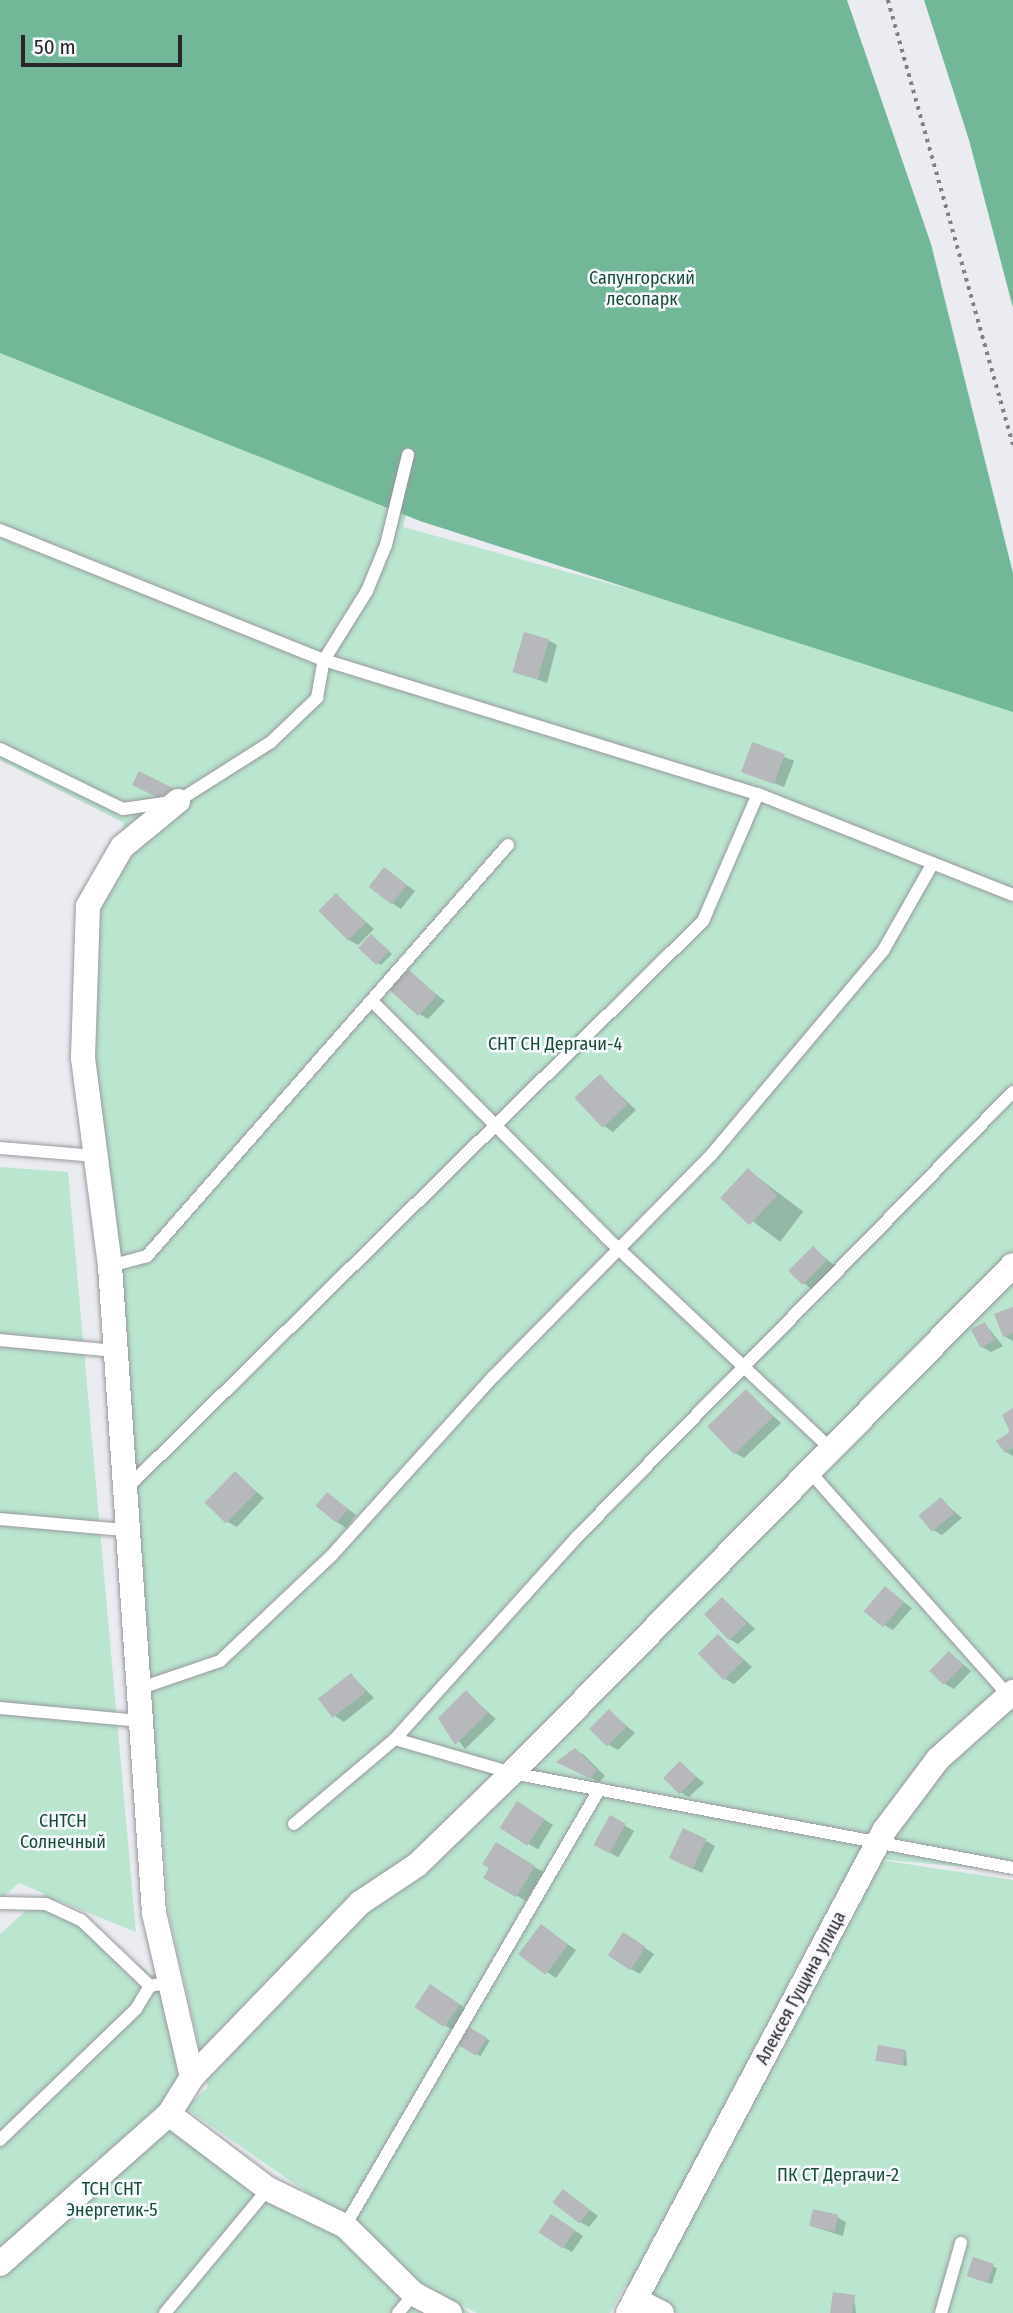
<!DOCTYPE html>
<html>
<head>
<meta charset="utf-8">
<style>
  body { margin:0 }
  #map { position:relative; width:1013px; height:2313px; overflow:hidden; background:#eaecf1; font-family:"Fira Sans Condensed",sans-serif }
  div>[style] { position:absolute }
  .green>* { inset:0; background:#bae5cf }
  .forest>* { inset:0; background:#72b898 }
  .shadow>* { inset:0; background:#0003; transform-origin:0 0 }
  .building>* { inset:0; background:#b6b8bc; transform-origin:0 0 }
  .path>* { height:3.5px; margin-top:-1.75px; transform-origin:0; background:repeating-linear-gradient(90deg,#808184 0 3.5px,transparent 0 8.5px) }
  .roads { filter:drop-shadow(0 0 2px #97999d) drop-shadow(0 0 2px #97999d) }
  .lane>* { height:12px; margin:-6px; padding:0 6px; transform-origin:6px; border-radius:6px; background:#fff }
  .street>* { height:24px; margin:-12px; padding:0 12px; transform-origin:12px; border-radius:12px; background:#fff }
  span { translate:-50% -50%; white-space:nowrap; text-align:center; line-height:1.15; -webkit-text-stroke:5px #f8f9fe; paint-order:stroke }
  .park-label { font-size:18px; color:#164e37 }
  .street-label { font-size:18px; color:#272729 }
  .scale { position:absolute; left:21px; top:35px; width:161px; height:32px; box-sizing:border-box; border:4px solid #272729; border-top:0; padding-left:9px; font-size:21px; line-height:24px; white-space:nowrap; color:#272729; -webkit-text-stroke:5px #f8f9fe; paint-order:stroke }
</style>
</head>
<body>
<div id="map">
  <div class="green">
    <div style="clip-path:polygon(0 287px,426px 441px,403px 527px,1013px 694px,1013px 1871px,874px 1859px,1013px 1880px,1013px 2313px,677px 2313px,625px 2286px,610px 2313px,477px 2313px,459px 2304px,470px 2313px,0 2313px,0 1934px,45px 1894px,19px 1883px,0 1900px,0 1167px,68px 1172px,136px 1932px,54px 1899px,150px 1974px,179px 1979px,181px 2111px,285px 2186px,331px 2209px,185px 2108px,208px 2087px,169px 1914px,96px 1055px,100px 913px,124px 823px,0 760px)"></div>
  </div>
  <div class="forest">
    <div style="clip-path:polygon(0 0,847px 0,931px 244px,1013px 573px,1013px 712px,420px 521px,0 353px)"></div>
    <div style="clip-path:polygon(924px 0,1013px 0,1013px 308px,969px 140px)"></div>
  </div>
  <div class="shadow">
    <div style="clip-path:polygon(548px 640px,557px 645px,547px 683px,514px 671px)"></div>
    <div style="left:753px;top:745px;width:44px;height:28px;rotate:21deg"></div>
    <div style="clip-path:polygon(384px 869px,415px 891px,401px 909px,392px 903px)"></div>
    <div style="clip-path:polygon(336px 895px,374px 929px,358px 945px,349px 940px)"></div>
    <div style="clip-path:polygon(372px 936px,392px 954px,381px 965px,377px 963px)"></div>
    <div style="clip-path:polygon(408px 972px,445px 1001px,428px 1019px,419px 1014px)"></div>
    <div style="clip-path:polygon(600px 1076px,636px 1110px,613px 1132px,604px 1126px)"></div>
    <div style="left:748px;top:1170px;width:69px;height:38px;rotate:37deg"></div>
    <div style="left:813px;top:1248px;width:28px;height:33px;rotate:39deg"></div>
    <div style="clip-path:polygon(1013px 1309px,1013px 1341px,1004px 1336px)"></div>
    <div style="clip-path:polygon(985px 1324px,1003px 1346px,991px 1352px,982px 1347px)"></div>
    <div style="clip-path:polygon(747px 1392px,781px 1423px,744px 1458px,735px 1453px)"></div>
    <div style="clip-path:polygon(1013px 1410px,1013px 1456px,1006px 1452px)"></div>
    <div style="clip-path:polygon(235px 1474px,264px 1498px,237px 1527px,228px 1522px)"></div>
    <div style="clip-path:polygon(328px 1494px,356px 1515px,346px 1528px,337px 1522px)"></div>
    <div style="clip-path:polygon(941px 1500px,962px 1518px,942px 1535px,933px 1530px)"></div>
    <div style="clip-path:polygon(885px 1588px,912px 1608px,893px 1630px,884px 1625px)"></div>
    <div style="clip-path:polygon(723px 1599px,755px 1629px,738px 1644px,729px 1639px)"></div>
    <div style="clip-path:polygon(718px 1636px,752px 1667px,734px 1684px,725px 1679px)"></div>
    <div style="clip-path:polygon(950px 1653px,971px 1671px,954px 1689px,945px 1684px)"></div>
    <div style="clip-path:polygon(351px 1675px,374px 1698px,344px 1722px,335px 1716px)"></div>
    <div style="clip-path:polygon(466px 1693px,496px 1719px,465px 1749px,441px 1718px)"></div>
    <div style="clip-path:polygon(609px 1711px,635px 1733px,618px 1750px,609px 1745px)"></div>
    <div style="clip-path:polygon(575px 1750px,584px 1755px,605px 1776px,599px 1782px,568px 1766px)"></div>
    <div style="clip-path:polygon(680px 1763px,704px 1783px,689px 1797px,680px 1792px)"></div>
    <div style="left:517px;top:1803px;width:42px;height:29px;rotate:31deg"></div>
    <div style="left:611px;top:1817px;width:27px;height:31px;rotate:31deg"></div>
    <div style="clip-path:polygon(706px 1841px,715px 1846px,702px 1873px,679px 1862px)"></div>
    <div style="clip-path:polygon(496px 1844px,543px 1872px,526px 1901px,486px 1877px)"></div>
    <div style="clip-path:polygon(550px 1932px,576px 1950px,556px 1978px,547px 1972px)"></div>
    <div style="clip-path:polygon(632px 1939px,654px 1954px,640px 1974px,631px 1969px)"></div>
    <div style="clip-path:polygon(440px 1992px,468px 2010px,454px 2031px,417px 2008px)"></div>
    <div style="left:470px;top:2029px;width:23px;height:18px;rotate:31deg"></div>
    <div style="clip-path:polygon(906px 2051px,907px 2066px,877px 2060px)"></div>
    <div style="clip-path:polygon(573px 2197px,598px 2216px,589px 2227px,580px 2222px)"></div>
    <div style="clip-path:polygon(837px 2217px,846px 2222px,843px 2236px,811px 2226px)"></div>
    <div style="clip-path:polygon(561px 2221px,583px 2236px,572px 2252px,563px 2247px)"></div>
    <div style="clip-path:polygon(974px 2260px,997px 2268px,992px 2284px,973px 2278px)"></div>
    <div style="clip-path:polygon(854px 2297px,856px 2313px,832px 2313px)"></div>
  </div>
  <div class="building">
    <div style="left:524px;top:632px;width:26px;height:42px;rotate:16deg"></div>
    <div style="left:752px;top:742px;width:35px;height:32px;rotate:20deg"></div>
    <div style="clip-path:polygon(139px 771px,173px 788px,159px 798px,132px 785px)"></div>
    <div style="left:384px;top:867px;width:29px;height:25px;rotate:38deg"></div>
    <div style="left:336px;top:893px;width:42px;height:25px;rotate:45deg"></div>
    <div style="left:371px;top:934px;width:25px;height:19px;rotate:43deg"></div>
    <div style="left:408px;top:969px;width:39px;height:28px;rotate:42deg"></div>
    <div style="left:600px;top:1074px;width:41px;height:35px;rotate:47deg"></div>
    <div style="left:748px;top:1168px;width:40px;height:41px;rotate:43deg"></div>
    <div style="left:813px;top:1246px;width:20px;height:35px;rotate:45deg"></div>
    <div style="clip-path:polygon(1013px 1307px,1013px 1333px,1003px 1337px,994px 1314px)"></div>
    <div style="left:985px;top:1322px;width:21px;height:16px;rotate:62deg"></div>
    <div style="left:746px;top:1389px;width:39px;height:54px;rotate:46deg"></div>
    <div style="clip-path:polygon(1013px 1408px,1013px 1447px,1005px 1453px,996px 1441px,1010px 1432px,1002px 1415px)"></div>
    <div style="left:235px;top:1471px;width:30px;height:44px;rotate:44deg"></div>
    <div style="left:327px;top:1492px;width:27px;height:18px;rotate:39deg"></div>
    <div style="left:941px;top:1497px;width:21px;height:29px;rotate:51deg"></div>
    <div style="left:885px;top:1586px;width:25px;height:33px;rotate:40deg"></div>
    <div style="left:722px;top:1597px;width:36px;height:25px;rotate:46deg"></div>
    <div style="left:718px;top:1634px;width:37px;height:28px;rotate:46deg"></div>
    <div style="left:949px;top:1651px;width:20px;height:28px;rotate:45deg"></div>
    <div style="left:351px;top:1673px;width:24px;height:42px;rotate:52deg"></div>
    <div style="clip-path:polygon(466px 1690px,488px 1713px,455px 1745px,438px 1718px)"></div>
    <div style="left:609px;top:1709px;width:25px;height:28px;rotate:45deg"></div>
    <div style="clip-path:polygon(575px 1748px,597px 1770px,589px 1778px,556px 1762px)"></div>
    <div style="left:680px;top:1761px;width:23px;height:24px;rotate:45deg"></div>
    <div style="left:517px;top:1801px;width:33px;height:32px;rotate:33deg"></div>
    <div style="left:610px;top:1815px;width:18px;height:34px;rotate:29deg"></div>
    <div style="left:683px;top:1828px;width:26px;height:33px;rotate:25deg"></div>
    <div style="clip-path:polygon(496px 1842px,535px 1866px,516px 1897px,483px 1878px,489px 1868px,482px 1864px)"></div>
    <div style="left:541px;top:1924px;width:34px;height:38px;rotate:37deg"></div>
    <div style="left:623px;top:1932px;width:27px;height:28px;rotate:33deg"></div>
    <div style="left:430px;top:1984px;width:36px;height:28px;rotate:34deg"></div>
    <div style="left:469px;top:2027px;width:21px;height:21px;rotate:31deg"></div>
    <div style="left:878px;top:2045px;width:28px;height:16px;rotate:10deg"></div>
    <div style="left:563px;top:2189px;width:34px;height:17px;rotate:38deg"></div>
    <div style="left:813px;top:2209px;width:26px;height:17px;rotate:13deg"></div>
    <div style="left:551px;top:2214px;width:29px;height:22px;rotate:34deg"></div>
    <div style="left:973px;top:2257px;width:22px;height:20px;rotate:18deg"></div>
    <div style="clip-path:polygon(833px 2292px,855px 2295px,852px 2313px,830px 2313px)"></div>
  </div>
  <div class="path">
    <div style="left:888px;top:0;width:463px;rotate:74.3deg"></div>
  </div>
  <div class="roads">
    <div class="lane">
      <div style="left:0;top:530px;width:349px;rotate:21.9deg"></div>
      <div style="left:324px;top:660px;width:454px;rotate:17.2deg"></div>
      <div style="left:758px;top:794px;width:274px;rotate:21.6deg"></div>
      <div style="left:0;top:749px;width:137px;rotate:26deg"></div>
      <div style="left:123px;top:809px;width:56px;rotate:-8.3deg"></div>
      <div style="left:178px;top:801px;width:110px;rotate:-32.4deg"></div>
      <div style="left:271px;top:742px;width:64px;rotate:-43.7deg"></div>
      <div style="left:317px;top:698px;width:39px;rotate:-80deg"></div>
      <div style="left:324px;top:660px;width:81px;rotate:-58.1deg"></div>
      <div style="left:367px;top:591px;width:50px;rotate:-67.6deg"></div>
      <div style="left:386px;top:545px;width:93px;rotate:-76.3deg"></div>
      <div style="left:374px;top:1003px;width:330px;rotate:45.2deg"></div>
      <div style="left:606px;top:1237px;width:311px;rotate:43.3deg"></div>
      <div style="left:0;top:1148px;width:96px;rotate:4.8deg"></div>
      <div style="left:110px;top:1266px;width:38px;rotate:-15deg"></div>
      <div style="left:147px;top:1256px;width:547px;rotate:-48.71deg"></div>
      <div style="left:0;top:1340px;width:115px;rotate:5.5deg"></div>
      <div style="left:810px;top:1472px;width:300px;rotate:48.4deg"></div>
      <div style="left:126px;top:1489px;width:810px;rotate:-44.55deg"></div>
      <div style="left:703px;top:921px;width:138px;rotate:-66.6deg"></div>
      <div style="left:0;top:1519px;width:124px;rotate:5.1deg"></div>
      <div style="left:138px;top:1689px;width:87px;rotate:-18.9deg"></div>
      <div style="left:220px;top:1661px;width:154px;rotate:-43.4deg"></div>
      <div style="left:332px;top:1555px;width:241px;rotate:-47.9deg"></div>
      <div style="left:494px;top:1376px;width:311px;rotate:-45.5deg"></div>
      <div style="left:712px;top:1154px;width:265px;rotate:-49.9deg"></div>
      <div style="left:883px;top:951px;width:101px;rotate:-60.4deg"></div>
      <div style="left:0;top:1708px;width:142px;rotate:5.3deg"></div>
      <div style="left:395px;top:1739px;width:122px;rotate:16.2deg"></div>
      <div style="left:512px;top:1773px;width:510px;rotate:10.74deg"></div>
      <div style="left:294px;top:1824px;width:132px;rotate:-40.1deg"></div>
      <div style="left:395px;top:1739px;width:272px;rotate:-48deg"></div>
      <div style="left:577px;top:1537px;width:623px;rotate:-45.59deg"></div>
      <div style="left:0;top:1903px;width:46px;rotate:1.2deg"></div>
      <div style="left:46px;top:1904px;width:38px;rotate:25deg"></div>
      <div style="left:81px;top:1920px;width:95px;rotate:43.7deg"></div>
      <div style="left:0;top:2140px;width:189px;rotate:-43.9deg"></div>
      <div style="left:136px;top:2009px;width:27px;rotate:-59deg"></div>
      <div style="left:150px;top:1986px;width:21px;rotate:-11deg"></div>
      <div style="left:345px;top:2226px;width:505px;rotate:-59.78deg"></div>
      <div style="left:165px;top:2313px;width:161px;rotate:-50.3deg"></div>
      <div style="left:398px;top:2313px;width:25px;rotate:-50deg"></div>
      <div style="left:941px;top:2313px;width:73px;rotate:-74.1deg"></div>
    </div>
    <div class="street">
      <div style="left:178px;top:801px;width:72px;rotate:140.6deg"></div>
      <div style="left:122px;top:847px;width:68px;rotate:120deg"></div>
      <div style="left:88px;top:906px;width:152px;rotate:91.9deg"></div>
      <div style="left:83px;top:1058px;width:210px;rotate:82.6deg"></div>
      <div style="left:110px;top:1266px;width:648px;rotate:86.11deg"></div>
      <div style="left:154px;top:1913px;width:168px;rotate:77deg"></div>
      <div style="left:0;top:2264px;width:226px;rotate:-41.6deg"></div>
      <div style="left:636px;top:2300px;width:29px;rotate:27deg"></div>
      <div style="left:450px;top:2313px;width:41px;rotate:-152.2deg"></div>
      <div style="left:414px;top:2294px;width:97px;rotate:-135.4deg"></div>
      <div style="left:345px;top:2226px;width:85px;rotate:-154.3deg"></div>
      <div style="left:268px;top:2189px;width:124px;rotate:-142.9deg"></div>
      <div style="left:169px;top:2114px;width:44px;rotate:-58.1deg"></div>
      <div style="left:192px;top:2077px;width:242px;rotate:-46deg"></div>
      <div style="left:360px;top:1903px;width:69px;rotate:-33.7deg"></div>
      <div style="left:417px;top:1865px;width:132px;rotate:-44.1deg"></div>
      <div style="left:512px;top:1773px;width:713px;rotate:-45.4deg"></div>
      <div style="left:628px;top:2313px;width:546px;rotate:-62.03deg"></div>
      <div style="left:884px;top:1831px;width:90px;rotate:-53.1deg"></div>
      <div style="left:938px;top:1759px;width:101px;rotate:-41.8deg"></div>
    </div>
  </div>
  <div class="park-label">
    <span style="left:642px;top:289px">Сапунгорский<br>лесопарк</span>
    <span style="left:555px;top:1044px">СНТ СН Дергачи-4</span>
    <span style="left:63px;top:1832px">СНТСН<br>Солнечный</span>
    <span style="left:838px;top:2175px">ПК СТ Дергачи-2</span>
    <span style="left:112px;top:2200px">ТСН СНТ<br>Энергетик-5</span>
  </div>
  <div class="street-label">
    <span style="left:801px;top:1988px;rotate:-62deg">Алексея Гущина улица</span>
  </div>
  <div class="scale">50 m</div>
</div>
</body>
</html>
